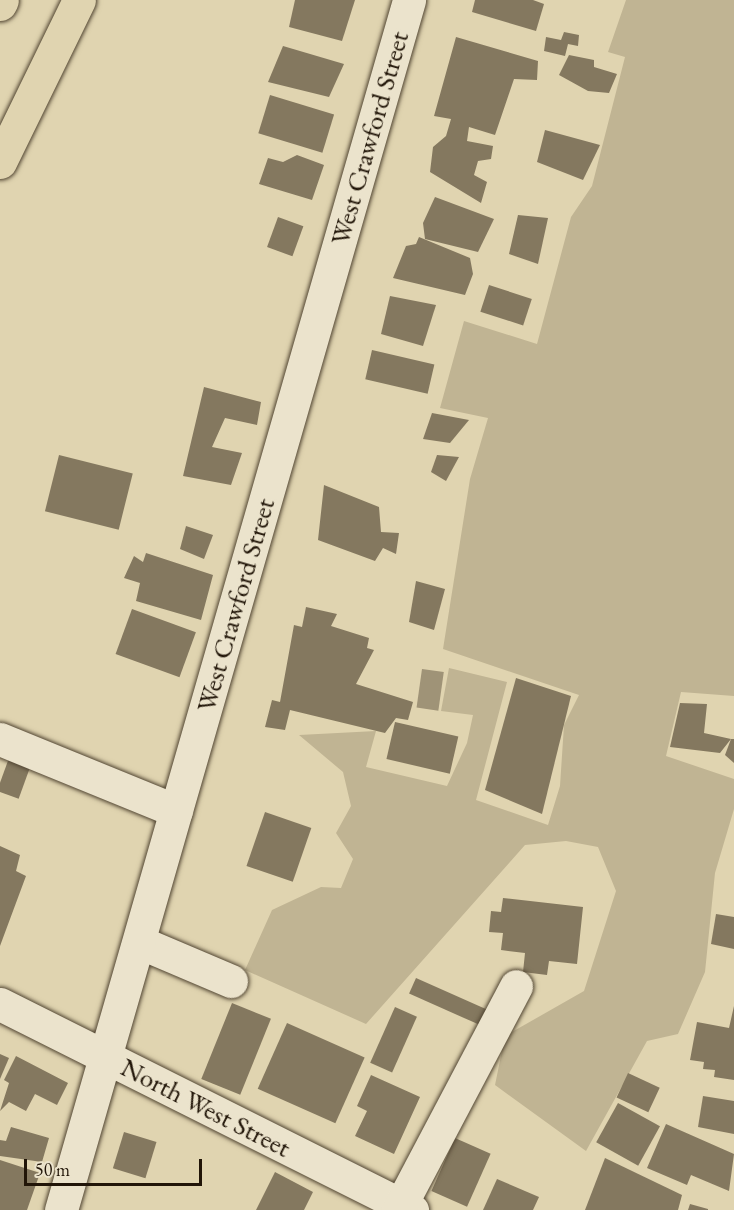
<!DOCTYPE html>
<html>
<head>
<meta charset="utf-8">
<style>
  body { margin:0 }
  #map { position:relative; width:734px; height:1210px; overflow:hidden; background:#e0d4b0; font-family:"EB Garamond",serif }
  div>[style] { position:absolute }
  .green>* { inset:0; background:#c0b493 }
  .water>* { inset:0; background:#9f9377; transform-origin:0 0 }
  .building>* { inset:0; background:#84785f; transform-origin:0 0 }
  .roads { filter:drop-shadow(0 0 2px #514532) drop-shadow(0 0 2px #514532) }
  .minor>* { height:33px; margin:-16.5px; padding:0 16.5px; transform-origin:16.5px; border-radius:16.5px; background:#ebe3cc }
  .highway>* { height:33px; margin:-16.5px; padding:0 16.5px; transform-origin:16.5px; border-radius:16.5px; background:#e0d4b0 }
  span { translate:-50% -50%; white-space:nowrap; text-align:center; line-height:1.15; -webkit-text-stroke:5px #ebe3cc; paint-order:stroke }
  .street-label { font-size:27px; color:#211508 }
  .scale { position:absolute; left:24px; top:1159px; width:178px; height:27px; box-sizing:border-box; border:3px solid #211508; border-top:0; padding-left:8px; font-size:18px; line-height:21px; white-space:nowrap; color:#211508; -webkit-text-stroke:4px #ebe3cc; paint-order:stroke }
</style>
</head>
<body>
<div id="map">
  <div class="green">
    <div style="clip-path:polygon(626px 0,734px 0,734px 696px,681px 692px,666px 756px,734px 779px,734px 809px,715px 873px,705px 972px,678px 1034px,647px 1041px,586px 1151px,495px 1085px,505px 1036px,584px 991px,616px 891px,598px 847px,566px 841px,525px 845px,366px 1024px,245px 970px,272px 910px,321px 887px,341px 888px,353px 859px,336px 833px,351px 806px,343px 772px,299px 735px,376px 731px,366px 767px,447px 786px,467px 743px,473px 715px,441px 711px,449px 668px,507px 682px,476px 800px,548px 825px,560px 786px,564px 725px,579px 695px,443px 649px,470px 479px,488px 418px,440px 408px,464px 321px,537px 344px,571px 217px,592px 186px,625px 57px,608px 52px)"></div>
  </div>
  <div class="water">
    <div style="left:422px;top:669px;width:22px;height:39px;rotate:8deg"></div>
  </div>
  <div class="building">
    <div style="clip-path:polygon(295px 0,355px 0,342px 41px,289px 27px)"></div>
    <div style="clip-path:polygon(475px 0,533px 0,544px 4px,536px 31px,472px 12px)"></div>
    <div style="clip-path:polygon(564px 32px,579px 35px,578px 46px,568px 44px,565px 56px,544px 51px,546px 37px,561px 40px)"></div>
    <div style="clip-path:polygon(456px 37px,538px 61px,537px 80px,514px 79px,495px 135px,469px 127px,467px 141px,493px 146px,491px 159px,478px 161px,474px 175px,487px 182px,481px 203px,430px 172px,433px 147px,446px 136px,451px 119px,434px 116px)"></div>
    <div style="clip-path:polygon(283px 46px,344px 64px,329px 97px,268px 82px)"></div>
    <div style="clip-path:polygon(569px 55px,594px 60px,594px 67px,617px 74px,609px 93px,588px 91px,559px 75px)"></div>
    <div style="left:270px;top:95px;width:67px;height:40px;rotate:17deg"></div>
    <div style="clip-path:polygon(545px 130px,600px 145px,583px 180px,537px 162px)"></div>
    <div style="clip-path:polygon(297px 155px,324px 165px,312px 200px,259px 184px,268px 158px,283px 162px)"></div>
    <div style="clip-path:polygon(435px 197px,494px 219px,478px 252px,425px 239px,423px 223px)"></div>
    <div style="clip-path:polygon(518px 215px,548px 218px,538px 264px,509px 254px)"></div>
    <div style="left:278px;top:217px;width:27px;height:32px;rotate:20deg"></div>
    <div style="clip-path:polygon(419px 237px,470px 258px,473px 274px,465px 295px,393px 278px,406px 246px,416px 244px)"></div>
    <div style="left:489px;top:285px;width:45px;height:28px;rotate:18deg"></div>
    <div style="clip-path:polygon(390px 296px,436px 305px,423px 346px,381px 334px)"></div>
    <div style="left:372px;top:350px;width:64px;height:30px;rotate:13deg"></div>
    <div style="clip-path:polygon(204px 387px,261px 402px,257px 425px,225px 418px,212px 447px,242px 453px,231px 485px,183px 476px)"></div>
    <div style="clip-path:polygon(432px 413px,469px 420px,450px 443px,423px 439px)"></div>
    <div style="left:59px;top:455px;width:76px;height:58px;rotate:14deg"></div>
    <div style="clip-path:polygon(437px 455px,459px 457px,446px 481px,431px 472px)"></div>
    <div style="clip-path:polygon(324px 485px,379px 507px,381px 532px,399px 533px,396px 554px,383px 548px,375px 561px,318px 540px)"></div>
    <div style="clip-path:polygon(186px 526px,213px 535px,204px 559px,180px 549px)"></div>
    <div style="clip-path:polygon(146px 553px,213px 575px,201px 620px,136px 601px,140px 583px,124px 578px,134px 556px,143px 562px)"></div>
    <div style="clip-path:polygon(416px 581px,445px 589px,434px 630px,409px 622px)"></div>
    <div style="clip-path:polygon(306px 607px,337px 614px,331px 626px,369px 638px,367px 648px,374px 650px,356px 684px,413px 702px,408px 720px,396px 718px,385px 733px,290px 710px,285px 730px,265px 727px,272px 700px,280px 702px,294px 625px,302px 627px)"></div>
    <div style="left:132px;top:609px;width:68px;height:48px;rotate:20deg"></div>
    <div style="clip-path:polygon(516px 678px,571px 696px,542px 814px,485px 790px)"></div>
    <div style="clip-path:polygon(680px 703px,707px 704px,704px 733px,731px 739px,720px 753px,670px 747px)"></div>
    <div style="left:395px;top:722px;width:65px;height:38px;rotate:13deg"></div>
    <div style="clip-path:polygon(731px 739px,734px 739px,734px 763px,725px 755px)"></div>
    <div style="left:9px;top:758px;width:23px;height:35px;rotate:20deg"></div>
    <div style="left:265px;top:812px;width:49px;height:57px;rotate:19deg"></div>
    <div style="clip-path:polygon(0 846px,20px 855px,16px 871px,26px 876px,0 946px)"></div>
    <div style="clip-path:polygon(503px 898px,583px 907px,577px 964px,549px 961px,547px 975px,523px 972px,525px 953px,501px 950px,503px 933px,489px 932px,491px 911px,501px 912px)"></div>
    <div style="clip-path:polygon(716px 914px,734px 917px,734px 949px,711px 944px)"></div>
    <div style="left:416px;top:978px;width:77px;height:17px;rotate:24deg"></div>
    <div style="left:232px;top:1003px;width:42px;height:82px;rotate:22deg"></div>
    <div style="clip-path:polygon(734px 1006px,734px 1080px,714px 1077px,715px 1070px,703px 1069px,704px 1062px,690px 1060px,697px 1022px,729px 1028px)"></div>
    <div style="left:395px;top:1007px;width:24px;height:61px;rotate:24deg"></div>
    <div style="left:287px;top:1023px;width:85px;height:72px;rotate:24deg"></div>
    <div style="clip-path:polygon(0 1054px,9px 1058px,0 1079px)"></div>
    <div style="clip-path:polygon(16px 1056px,68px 1083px,57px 1105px,35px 1094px,26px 1111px,9px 1102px,0 1111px,9px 1083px,4px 1080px)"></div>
    <div style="left:628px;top:1073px;width:35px;height:27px;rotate:25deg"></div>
    <div style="clip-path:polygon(371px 1075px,420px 1097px,394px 1154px,355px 1136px,367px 1111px,357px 1106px)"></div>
    <div style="clip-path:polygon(703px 1096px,734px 1101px,734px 1134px,698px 1127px)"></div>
    <div style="left:618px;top:1103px;width:48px;height:45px;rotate:29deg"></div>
    <div style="clip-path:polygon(666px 1124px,734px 1154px,729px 1191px,691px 1175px,687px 1185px,647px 1168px)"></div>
    <div style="clip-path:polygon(11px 1127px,49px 1138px,42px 1162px,0 1156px,0 1140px,6px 1141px)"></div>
    <div style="left:124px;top:1132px;width:34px;height:38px;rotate:17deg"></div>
    <div style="left:455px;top:1138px;width:39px;height:58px;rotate:24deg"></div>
    <div style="clip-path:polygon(605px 1158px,682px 1195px,678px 1210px,585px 1210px)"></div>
    <div style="clip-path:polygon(0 1160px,40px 1173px,27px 1210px,0 1210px)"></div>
    <div style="clip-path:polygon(275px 1172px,313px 1192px,304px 1210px,256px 1210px)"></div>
    <div style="clip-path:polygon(497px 1179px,539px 1197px,533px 1210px,483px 1210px)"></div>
    <div style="clip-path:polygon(690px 1204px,708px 1209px,708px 1210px,688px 1210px)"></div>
  </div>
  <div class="roads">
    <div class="minor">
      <div style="left:0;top:739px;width:190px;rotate:22.2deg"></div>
      <div style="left:139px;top:942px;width:100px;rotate:23deg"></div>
      <div style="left:0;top:1004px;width:461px;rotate:26.6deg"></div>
      <div style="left:61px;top:1210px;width:1259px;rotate:-73.95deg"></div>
      <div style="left:398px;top:1210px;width:253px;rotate:-62.2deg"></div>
    </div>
    <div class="highway">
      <div style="left:0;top:4px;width:4px;rotate:-63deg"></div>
      <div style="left:0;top:162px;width:180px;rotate:-64deg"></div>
    </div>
  </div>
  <div class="street-label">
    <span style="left:369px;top:138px;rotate:-74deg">West Crawford Street</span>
    <span style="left:235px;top:605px;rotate:-74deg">West Crawford Street</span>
    <span style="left:206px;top:1107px;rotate:27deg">North West Street</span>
  </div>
  <div class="scale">50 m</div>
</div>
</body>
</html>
